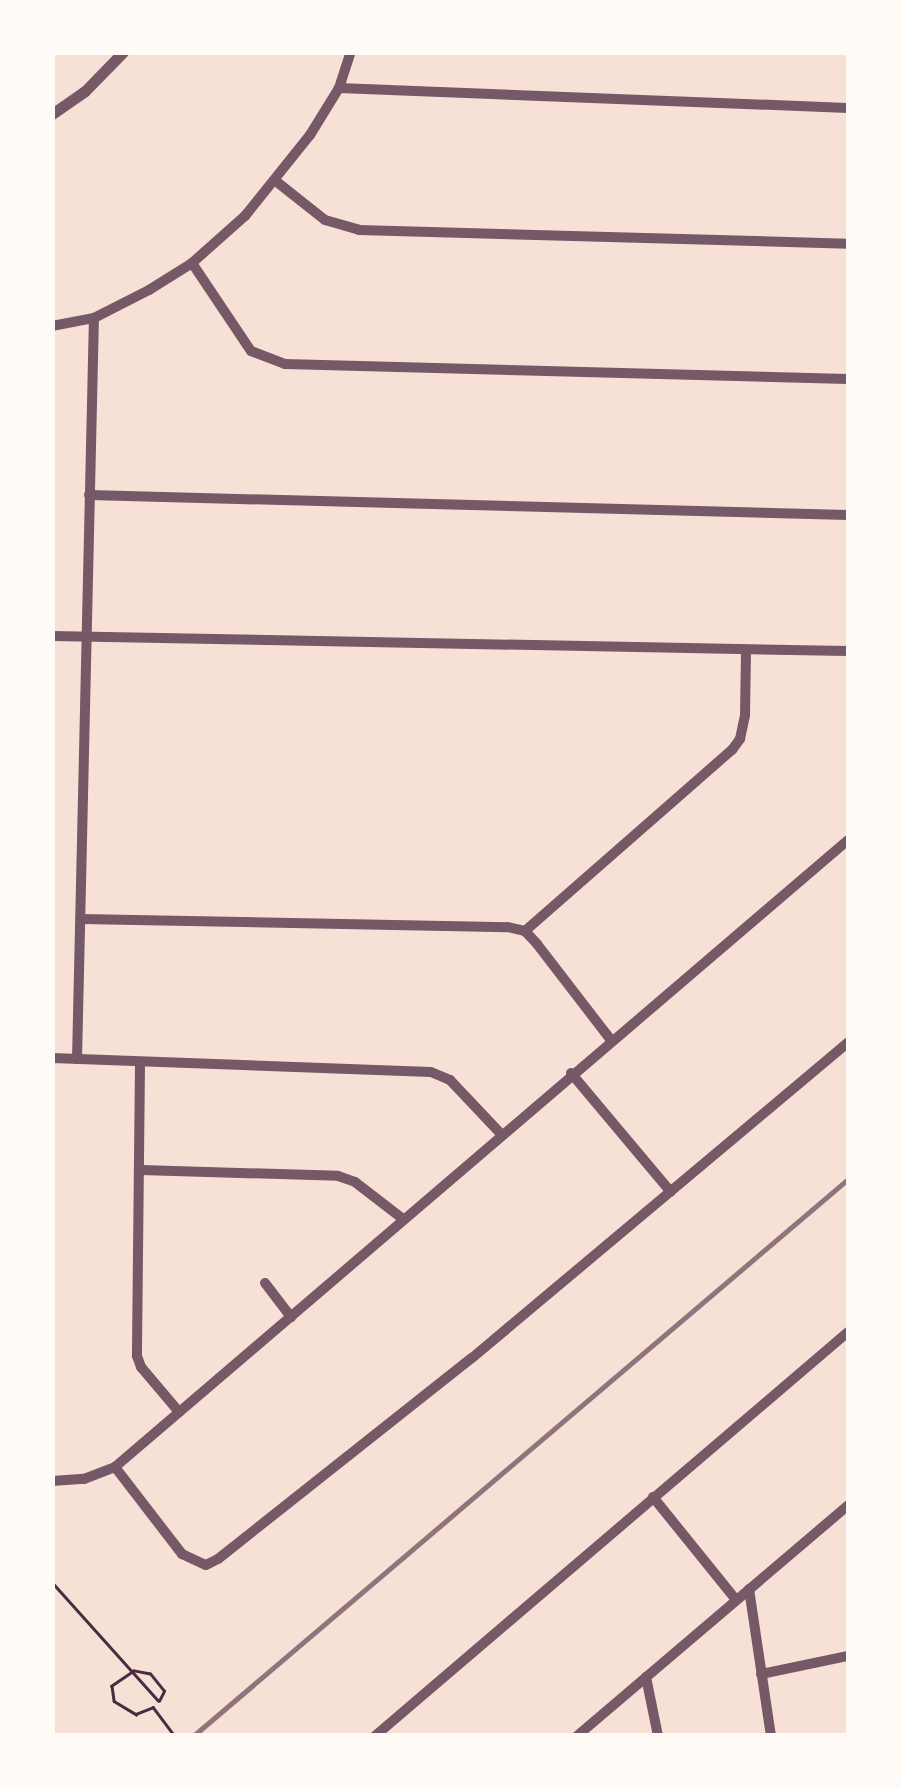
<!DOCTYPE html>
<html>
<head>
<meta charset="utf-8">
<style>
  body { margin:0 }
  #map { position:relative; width:901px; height:1788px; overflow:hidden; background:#f7e1d7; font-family:"Space Grotesk",sans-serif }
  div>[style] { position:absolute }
  .path>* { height:2.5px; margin:-1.25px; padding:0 1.25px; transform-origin:1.25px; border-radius:1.25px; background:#4a2c40 }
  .minor>* { height:10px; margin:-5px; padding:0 5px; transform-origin:5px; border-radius:5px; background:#755966 }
  .tertiary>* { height:11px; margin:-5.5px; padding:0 5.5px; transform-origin:5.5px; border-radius:5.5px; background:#755966 }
  .rail>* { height:5px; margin:-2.5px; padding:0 2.5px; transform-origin:2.5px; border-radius:2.5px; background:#8f747c }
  span { translate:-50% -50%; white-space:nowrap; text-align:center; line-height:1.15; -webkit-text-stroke:10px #fffaf5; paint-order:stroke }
  .frame { position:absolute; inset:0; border:55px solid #fffaf5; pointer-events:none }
</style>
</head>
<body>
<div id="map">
  <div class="path">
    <div style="left:52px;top:1582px;width:159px;rotate:48.1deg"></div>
    <div style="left:159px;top:1701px;width:11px;rotate:-63deg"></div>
    <div style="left:164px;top:1691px;width:22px;rotate:-129deg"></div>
    <div style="left:150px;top:1674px;width:16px;rotate:-169deg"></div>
    <div style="left:134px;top:1671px;width:27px;rotate:146deg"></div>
    <div style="left:112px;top:1686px;width:15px;rotate:82deg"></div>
    <div style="left:114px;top:1701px;width:26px;rotate:31deg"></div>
    <div style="left:136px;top:1714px;width:18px;rotate:-22deg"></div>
    <div style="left:153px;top:1707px;width:36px;rotate:53deg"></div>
  </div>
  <div class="minor">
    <div style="left:339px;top:88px;width:509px;rotate:2.25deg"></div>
    <div style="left:277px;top:182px;width:61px;rotate:38.4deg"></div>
    <div style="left:325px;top:220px;width:35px;rotate:16deg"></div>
    <div style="left:359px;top:230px;width:489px;rotate:1.6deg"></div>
    <div style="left:192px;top:263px;width:106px;rotate:56.2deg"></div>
    <div style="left:251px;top:351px;width:36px;rotate:21deg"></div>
    <div style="left:285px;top:364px;width:563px;rotate:1.53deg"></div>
    <div style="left:52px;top:326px;width:43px;rotate:-10.8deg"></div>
    <div style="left:94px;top:318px;width:62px;rotate:-27deg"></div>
    <div style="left:149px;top:290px;width:51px;rotate:-32.1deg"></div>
    <div style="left:192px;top:263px;width:71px;rotate:-41.6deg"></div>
    <div style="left:245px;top:216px;width:104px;rotate:-51.3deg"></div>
    <div style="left:310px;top:135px;width:55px;rotate:-58.3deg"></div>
    <div style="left:339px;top:88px;width:38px;rotate:-72deg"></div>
    <div style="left:89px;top:495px;width:759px;rotate:1.51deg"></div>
    <div style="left:52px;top:636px;width:796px;rotate:1.08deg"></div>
    <div style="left:81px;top:919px;width:427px;rotate:1.1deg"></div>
    <div style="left:508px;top:927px;width:17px;rotate:13deg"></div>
    <div style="left:525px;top:931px;width:18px;rotate:47deg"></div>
    <div style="left:537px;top:944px;width:121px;rotate:52.4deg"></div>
    <div style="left:525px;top:931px;width:275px;rotate:-41.2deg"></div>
    <div style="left:732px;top:750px;width:14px;rotate:-54deg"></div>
    <div style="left:740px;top:739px;width:25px;rotate:-78deg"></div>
    <div style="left:745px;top:715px;width:64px;rotate:-89.1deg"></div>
    <div style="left:52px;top:1058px;width:379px;rotate:2.1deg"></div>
    <div style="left:431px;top:1072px;width:21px;rotate:23deg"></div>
    <div style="left:450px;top:1080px;width:76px;rotate:46.6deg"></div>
    <div style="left:77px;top:1059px;width:741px;rotate:-88.69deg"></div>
    <div style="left:140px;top:1063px;width:293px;rotate:90.6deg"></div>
    <div style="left:137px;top:1356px;width:12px;rotate:70deg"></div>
    <div style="left:141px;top:1367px;width:59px;rotate:49.8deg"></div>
    <div style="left:571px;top:1073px;width:155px;rotate:50deg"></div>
    <div style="left:141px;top:1170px;width:197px;rotate:1.7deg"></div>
    <div style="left:338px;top:1176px;width:18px;rotate:19deg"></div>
    <div style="left:355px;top:1182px;width:61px;rotate:37.6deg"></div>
    <div style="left:265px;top:1283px;width:43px;rotate:52.6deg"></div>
    <div style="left:115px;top:1467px;width:110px;rotate:52.4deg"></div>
    <div style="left:182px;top:1554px;width:26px;rotate:25deg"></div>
    <div style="left:206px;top:1565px;width:13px;rotate:-27deg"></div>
    <div style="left:218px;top:1559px;width:324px;rotate:-38.4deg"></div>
    <div style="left:472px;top:1358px;width:491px;rotate:-40deg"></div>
    <div style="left:52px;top:1481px;width:32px;rotate:-4deg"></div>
    <div style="left:84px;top:1479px;width:33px;rotate:-21deg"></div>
    <div style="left:115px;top:1467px;width:965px;rotate:-40.54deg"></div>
    <div style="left:653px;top:1497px;width:132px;rotate:51.1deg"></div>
    <div style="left:749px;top:1589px;width:149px;rotate:81.5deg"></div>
    <div style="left:761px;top:1674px;width:89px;rotate:-11.7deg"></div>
    <div style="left:646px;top:1677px;width:60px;rotate:78.5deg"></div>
    <div style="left:375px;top:1736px;width:622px;rotate:-40.5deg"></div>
    <div style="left:577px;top:1736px;width:356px;rotate:-40.4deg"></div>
  </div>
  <div class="tertiary">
    <div style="left:52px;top:114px;width:40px;rotate:-34.9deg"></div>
    <div style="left:85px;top:91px;width:54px;rotate:-45.7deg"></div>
  </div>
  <div class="rail">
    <div style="left:193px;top:1736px;width:860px;rotate:-40.38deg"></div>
  </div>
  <div class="frame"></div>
</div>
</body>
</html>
